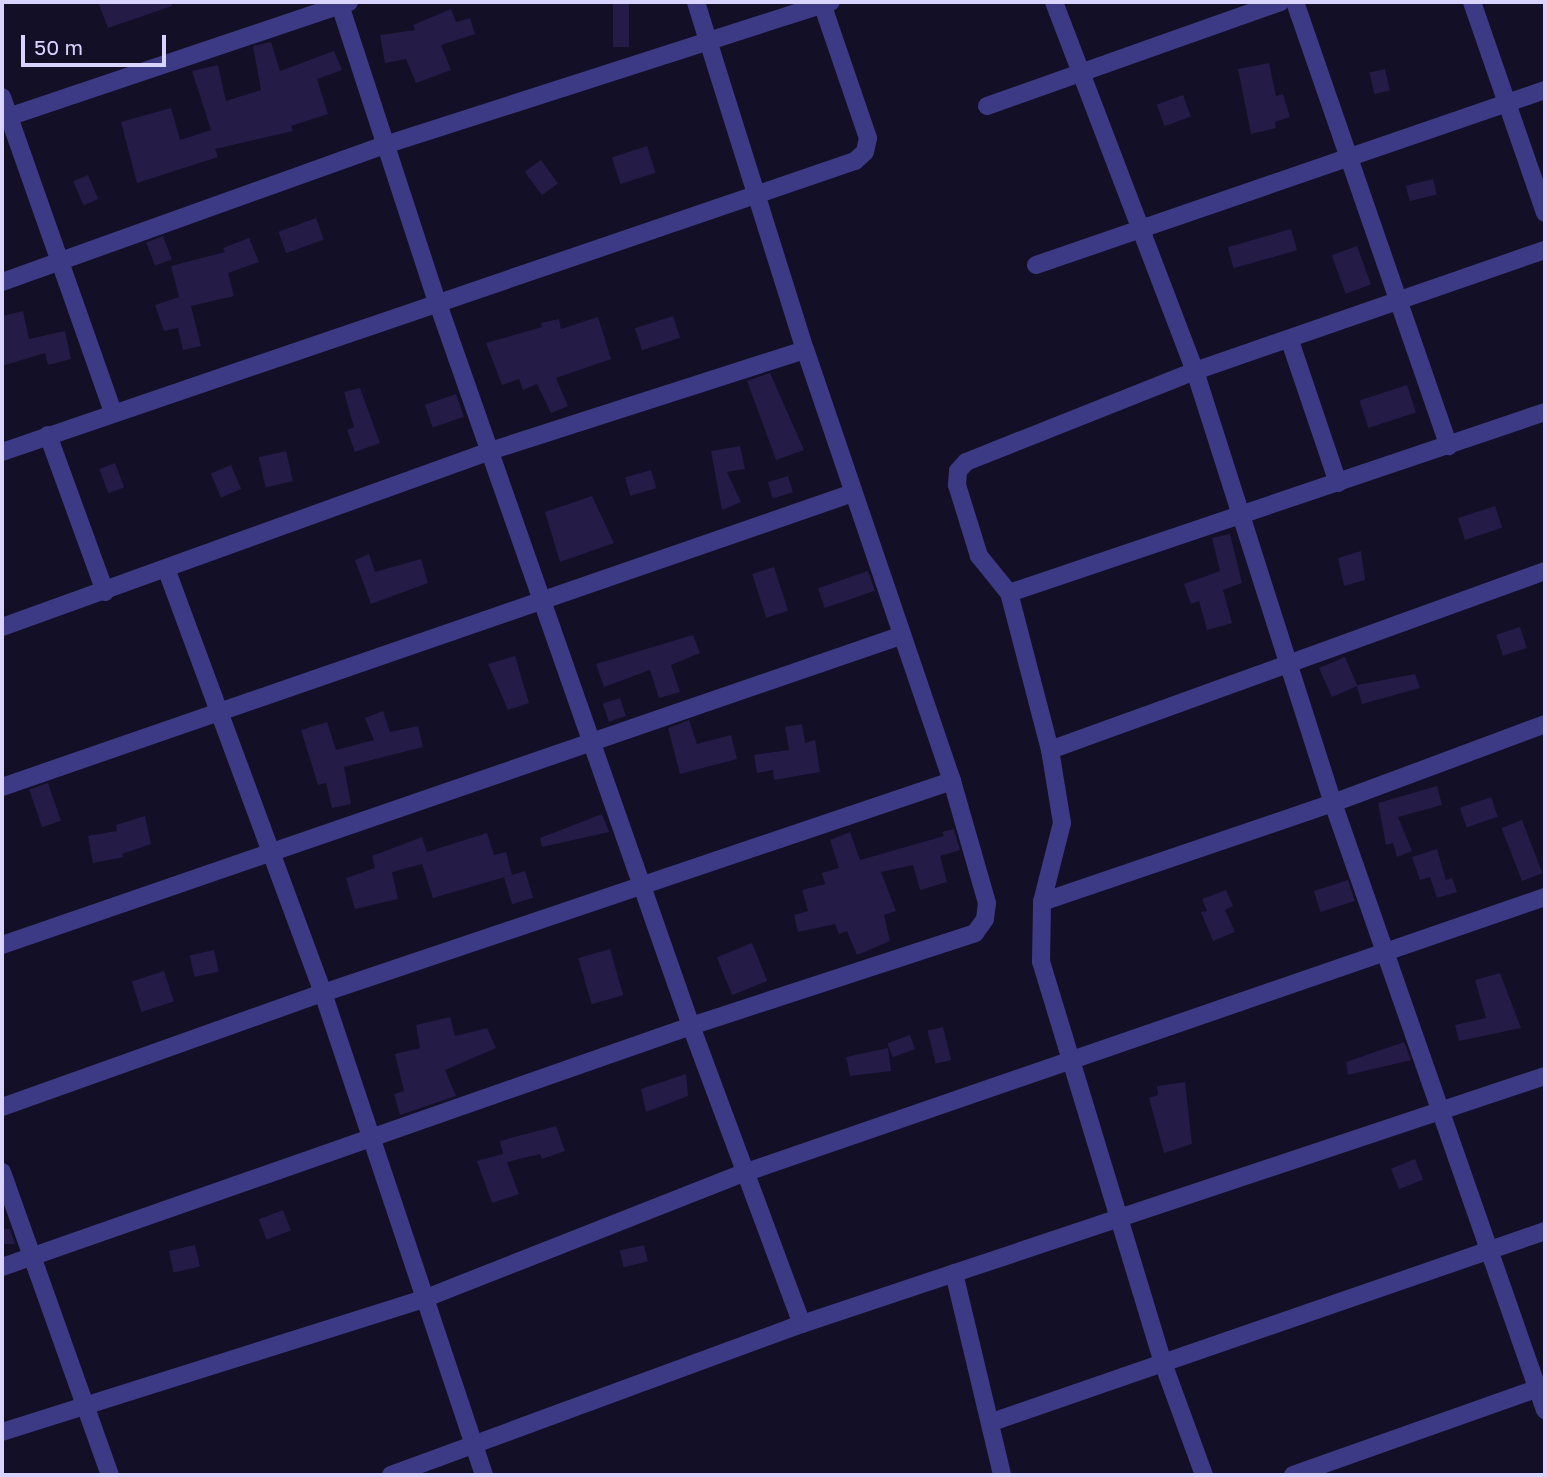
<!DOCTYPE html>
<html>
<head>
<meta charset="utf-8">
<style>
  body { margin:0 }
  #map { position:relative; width:1547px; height:1477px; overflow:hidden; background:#130f26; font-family:"Golos Text",sans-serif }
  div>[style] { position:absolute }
  .building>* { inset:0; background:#241b47; transform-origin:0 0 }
  .minor>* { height:18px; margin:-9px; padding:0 9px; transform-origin:9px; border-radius:9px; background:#3d3a85 }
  span { translate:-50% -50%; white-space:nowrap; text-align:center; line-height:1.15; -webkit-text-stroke:6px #130f26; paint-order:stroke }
  .frame { position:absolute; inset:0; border:4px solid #d9d4ff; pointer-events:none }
  .scale { position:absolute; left:21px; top:35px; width:145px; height:32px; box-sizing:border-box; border:4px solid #d9d4ff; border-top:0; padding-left:9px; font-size:21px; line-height:24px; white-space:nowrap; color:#d9d4ff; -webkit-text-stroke:5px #130f26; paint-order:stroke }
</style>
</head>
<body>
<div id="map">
  <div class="building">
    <div style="clip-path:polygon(98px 2px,171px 2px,172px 6px,108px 28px)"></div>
    <div style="left:613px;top:2px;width:16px;height:45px"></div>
    <div style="clip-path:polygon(451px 9px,456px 22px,470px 18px,475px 34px,441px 45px,451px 70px,416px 83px,406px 59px,385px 63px,380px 35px,415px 30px,413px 25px)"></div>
    <div style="clip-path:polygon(271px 42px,280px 71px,334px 51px,342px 70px,317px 79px,328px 114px,291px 126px,293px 131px,215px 149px,218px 157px,137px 183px,121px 122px,171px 108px,180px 140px,211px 130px,192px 71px,218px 65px,226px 101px,261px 90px,253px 46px)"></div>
    <div style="clip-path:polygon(1269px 63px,1276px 96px,1283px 94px,1290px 117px,1275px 122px,1276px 128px,1251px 134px,1238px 69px)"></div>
    <div style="left:1385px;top:69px;width:22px;height:16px;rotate:77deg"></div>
    <div style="left:1183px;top:95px;width:23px;height:28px;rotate:70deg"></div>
    <div style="left:647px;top:146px;width:28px;height:37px;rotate:72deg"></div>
    <div style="left:541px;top:160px;width:29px;height:20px;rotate:54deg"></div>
    <div style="left:88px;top:175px;width:26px;height:16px;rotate:67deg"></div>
    <div style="left:1433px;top:179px;width:16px;height:28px;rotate:76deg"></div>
    <div style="left:316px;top:218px;width:23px;height:40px;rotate:70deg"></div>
    <div style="left:1291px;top:229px;width:22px;height:66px;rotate:74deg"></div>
    <div style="left:163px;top:236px;width:25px;height:18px;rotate:69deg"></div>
    <div style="clip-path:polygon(249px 238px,259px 262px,228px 273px,234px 296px,191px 306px,201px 346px,183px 350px,178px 328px,164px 331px,155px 305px,179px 297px,171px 266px,225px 252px,223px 248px)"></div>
    <div style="left:1357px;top:246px;width:41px;height:27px;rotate:70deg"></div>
    <div style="clip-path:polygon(23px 311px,29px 339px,65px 331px,71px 359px,48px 365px,45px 353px,2px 366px,2px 316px)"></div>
    <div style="left:673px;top:316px;width:23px;height:40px;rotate:72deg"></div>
    <div style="clip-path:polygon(598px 317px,611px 359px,556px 378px,568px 406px,551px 413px,537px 384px,523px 390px,519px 379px,502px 385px,486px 343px,542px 327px,541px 323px,559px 319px,561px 329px)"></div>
    <div style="clip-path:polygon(770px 373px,804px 450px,776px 460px,747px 381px)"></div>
    <div style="left:1407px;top:385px;width:29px;height:50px;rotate:72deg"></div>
    <div style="clip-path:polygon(360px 388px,380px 443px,355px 452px,347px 430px,354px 427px,344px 392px)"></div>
    <div style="left:456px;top:394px;width:24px;height:33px;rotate:71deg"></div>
    <div style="clip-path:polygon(740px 446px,745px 469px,727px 472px,741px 502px,722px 510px,711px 451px)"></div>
    <div style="left:286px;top:451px;width:31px;height:28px;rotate:77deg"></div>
    <div style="left:115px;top:463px;width:26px;height:17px;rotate:69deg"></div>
    <div style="left:231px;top:465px;width:26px;height:22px;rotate:67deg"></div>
    <div style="left:651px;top:470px;width:19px;height:27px;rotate:74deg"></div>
    <div style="left:788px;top:476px;width:17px;height:21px;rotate:73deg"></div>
    <div style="clip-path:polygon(592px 496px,614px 543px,560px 562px,545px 512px)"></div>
    <div style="left:1495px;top:506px;width:23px;height:39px;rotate:72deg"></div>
    <div style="clip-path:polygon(1230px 534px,1242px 583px,1223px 590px,1232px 623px,1207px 630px,1199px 601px,1191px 604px,1184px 584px,1220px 571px,1212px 538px)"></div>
    <div style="clip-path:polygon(1361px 551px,1365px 580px,1344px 586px,1338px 558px)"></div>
    <div style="clip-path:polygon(369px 554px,375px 572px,421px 559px,428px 583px,371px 604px,355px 560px)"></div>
    <div style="left:774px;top:567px;width:46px;height:23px;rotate:72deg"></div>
    <div style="left:868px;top:571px;width:21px;height:53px;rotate:71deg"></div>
    <div style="left:1520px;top:627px;width:22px;height:25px;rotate:72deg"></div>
    <div style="clip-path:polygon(693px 635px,700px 653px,671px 665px,680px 692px,659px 698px,650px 670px,604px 687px,596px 664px)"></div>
    <div style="clip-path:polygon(515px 656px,529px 703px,508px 710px,488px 664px)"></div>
    <div style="clip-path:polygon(1345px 657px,1357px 685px,1415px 674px,1420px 688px,1362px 704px,1357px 686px,1332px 697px,1319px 668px)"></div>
    <div style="left:620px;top:698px;width:19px;height:18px;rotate:72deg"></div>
    <div style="clip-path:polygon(383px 711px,390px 732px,418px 726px,423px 747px,344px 767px,351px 804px,332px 808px,326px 783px,318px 785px,301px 730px,327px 722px,336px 750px,374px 740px,365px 718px)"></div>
    <div style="clip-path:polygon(689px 720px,697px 744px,731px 735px,737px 759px,680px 774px,668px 728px)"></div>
    <div style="clip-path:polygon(802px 724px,805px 743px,815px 740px,820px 772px,774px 780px,773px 770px,757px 773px,754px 755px,789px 750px,785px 727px)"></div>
    <div style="left:48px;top:783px;width:40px;height:20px;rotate:71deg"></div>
    <div style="clip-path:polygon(1437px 786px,1442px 805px,1398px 817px,1412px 851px,1397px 857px,1393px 843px,1386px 845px,1378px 803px)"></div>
    <div style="left:1491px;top:797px;width:21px;height:33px;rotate:71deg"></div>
    <div style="clip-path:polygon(602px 814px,609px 832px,542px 847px,540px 838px)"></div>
    <div style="clip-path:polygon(145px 816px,151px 844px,122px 854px,124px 857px,93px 863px,88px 836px,117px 831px,116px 825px)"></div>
    <div style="left:1522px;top:820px;width:57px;height:22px;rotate:69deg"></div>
    <div style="clip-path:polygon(954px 829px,960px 850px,940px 856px,947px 882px,920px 890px,913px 865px,881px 872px,896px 911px,884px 915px,890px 941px,857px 955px,847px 931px,839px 934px,835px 924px,798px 932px,794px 915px,808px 911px,802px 890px,825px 884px,822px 873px,839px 868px,830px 840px,850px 832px,860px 860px,944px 836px,942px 832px)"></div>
    <div style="clip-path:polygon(487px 833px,494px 855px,506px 852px,512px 875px,433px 898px,422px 864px,392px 872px,398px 899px,355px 909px,346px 878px,375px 868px,372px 856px,422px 837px,427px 852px)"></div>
    <div style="clip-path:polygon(1437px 849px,1446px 880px,1452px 878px,1457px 892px,1437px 898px,1430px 877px,1420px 880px,1412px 857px)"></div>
    <div style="left:525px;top:871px;width:28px;height:22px;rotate:73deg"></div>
    <div style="left:1348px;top:880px;width:22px;height:36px;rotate:72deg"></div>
    <div style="clip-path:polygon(1226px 890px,1233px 906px,1225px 910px,1235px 932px,1213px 941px,1201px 912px,1207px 911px,1202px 899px)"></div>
    <div style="left:752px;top:943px;width:41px;height:38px;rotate:68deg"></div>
    <div style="left:610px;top:949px;width:48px;height:33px;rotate:74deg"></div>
    <div style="left:214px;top:950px;width:22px;height:25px;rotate:77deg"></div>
    <div style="left:164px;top:971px;width:32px;height:34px;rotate:72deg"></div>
    <div style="clip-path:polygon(1500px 973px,1521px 1028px,1459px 1041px,1455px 1025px,1486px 1018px,1475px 980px)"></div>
    <div style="clip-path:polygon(450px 1017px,455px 1036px,487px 1028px,496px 1048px,445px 1070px,456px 1096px,400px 1115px,394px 1094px,404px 1091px,395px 1054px,420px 1048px,416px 1025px)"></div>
    <div style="left:943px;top:1027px;width:34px;height:16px;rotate:76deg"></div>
    <div style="left:910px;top:1035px;width:15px;height:24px;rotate:70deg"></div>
    <div style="clip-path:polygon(1404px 1042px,1411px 1060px,1348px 1075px,1346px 1062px)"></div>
    <div style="clip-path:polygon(888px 1048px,891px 1071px,850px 1076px,846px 1057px)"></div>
    <div style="clip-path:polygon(686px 1074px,688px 1096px,646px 1112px,641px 1089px)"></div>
    <div style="clip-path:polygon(1185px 1082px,1192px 1144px,1164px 1153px,1149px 1098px,1158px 1095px,1157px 1086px)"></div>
    <div style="clip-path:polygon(556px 1126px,565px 1151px,542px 1159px,540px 1154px,507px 1162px,519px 1194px,492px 1203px,477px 1161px,503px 1154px,500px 1141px)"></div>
    <div style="left:1415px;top:1159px;width:22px;height:26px;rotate:68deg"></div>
    <div style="left:283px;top:1210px;width:22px;height:26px;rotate:69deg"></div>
    <div style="clip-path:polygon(2px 1229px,10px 1229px,15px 1244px,2px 1244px)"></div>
    <div style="left:195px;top:1245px;width:22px;height:27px;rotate:77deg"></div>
    <div style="left:644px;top:1245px;width:17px;height:25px;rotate:77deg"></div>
  </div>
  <div class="minor">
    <div style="left:339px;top:2px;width:315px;rotate:71.9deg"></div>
    <div style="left:437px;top:301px;width:768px;rotate:70.69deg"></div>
    <div style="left:691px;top:1026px;width:318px;rotate:69.6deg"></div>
    <div style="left:1054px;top:2px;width:395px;rotate:69.1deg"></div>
    <div style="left:1195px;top:371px;width:454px;rotate:72.3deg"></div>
    <div style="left:1333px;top:803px;width:643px;rotate:70.75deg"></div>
    <div style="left:1295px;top:2px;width:470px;rotate:70.9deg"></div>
    <div style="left:1472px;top:2px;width:223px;rotate:70.9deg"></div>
    <div style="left:2px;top:97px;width:334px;rotate:70.6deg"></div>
    <div style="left:987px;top:106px;width:311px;rotate:-19.5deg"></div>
    <div style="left:2px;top:119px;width:366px;rotate:-18.6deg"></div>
    <div style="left:1036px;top:265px;width:538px;rotate:-18.97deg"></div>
    <div style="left:2px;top:282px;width:410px;rotate:-19.7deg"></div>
    <div style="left:388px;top:144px;width:465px;rotate:-17.8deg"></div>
    <div style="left:1290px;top:341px;width:150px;rotate:71.3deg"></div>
    <div style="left:48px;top:435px;width:167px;rotate:70deg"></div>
    <div style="left:2px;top:452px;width:901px;rotate:-18.84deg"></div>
    <div style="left:855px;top:161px;width:13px;rotate:-42deg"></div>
    <div style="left:865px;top:152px;width:14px;rotate:-78deg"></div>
    <div style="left:868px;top:138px;width:142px;rotate:-108.9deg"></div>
    <div style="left:167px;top:571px;width:450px;rotate:69.7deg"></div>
    <div style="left:323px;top:993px;width:508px;rotate:71.53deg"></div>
    <div style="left:1009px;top:593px;width:566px;rotate:-18.66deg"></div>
    <div style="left:2px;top:627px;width:519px;rotate:-19.83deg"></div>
    <div style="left:490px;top:451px;width:331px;rotate:-17.8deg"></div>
    <div style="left:1050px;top:750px;width:526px;rotate:-19.88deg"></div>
    <div style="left:2px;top:787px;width:900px;rotate:-19.06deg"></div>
    <div style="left:1042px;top:902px;width:307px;rotate:-18.8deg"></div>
    <div style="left:1333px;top:803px;width:226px;rotate:-20.4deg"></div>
    <div style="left:2px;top:945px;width:950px;rotate:-18.99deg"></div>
    <div style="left:2px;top:1107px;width:341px;rotate:-19.6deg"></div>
    <div style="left:323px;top:993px;width:664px;rotate:-18.63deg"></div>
    <div style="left:2px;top:1172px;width:322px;rotate:70.4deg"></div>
    <div style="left:2px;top:1267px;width:730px;rotate:-19.28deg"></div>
    <div style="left:691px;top:1026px;width:299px;rotate:-18.1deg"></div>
    <div style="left:975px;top:933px;width:17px;rotate:-54deg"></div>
    <div style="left:985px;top:919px;width:16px;rotate:-83deg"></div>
    <div style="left:987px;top:903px;width:127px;rotate:-106deg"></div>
    <div style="left:952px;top:781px;width:455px;rotate:-108.8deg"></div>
    <div style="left:805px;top:350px;width:365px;rotate:-107.4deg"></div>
    <div style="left:954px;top:1273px;width:208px;rotate:76.6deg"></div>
    <div style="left:992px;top:1422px;width:585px;rotate:-19.05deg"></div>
    <div style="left:2px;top:1432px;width:445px;rotate:-17.5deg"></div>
    <div style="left:426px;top:1298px;width:342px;rotate:-21.5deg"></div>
    <div style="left:744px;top:1173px;width:847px;rotate:-19.01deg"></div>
    <div style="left:391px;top:1475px;width:438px;rotate:-20.2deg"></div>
    <div style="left:802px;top:1324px;width:783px;rotate:-18.46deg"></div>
    <div style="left:1204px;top:1475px;width:119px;rotate:-110.1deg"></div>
    <div style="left:1163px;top:1363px;width:419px;rotate:-106.9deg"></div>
    <div style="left:1041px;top:962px;width:60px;rotate:-89deg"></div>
    <div style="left:1042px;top:902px;width:81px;rotate:-75.8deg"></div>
    <div style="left:1062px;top:823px;width:74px;rotate:-99.3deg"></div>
    <div style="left:1050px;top:750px;width:162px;rotate:-104.6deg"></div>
    <div style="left:1009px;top:593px;width:48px;rotate:-129deg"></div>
    <div style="left:979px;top:556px;width:74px;rotate:-107.2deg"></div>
    <div style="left:957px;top:485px;width:14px;rotate:-86deg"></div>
    <div style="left:958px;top:471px;width:12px;rotate:-48deg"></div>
    <div style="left:966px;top:462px;width:246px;rotate:-21.7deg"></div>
    <div style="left:1195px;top:371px;width:370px;rotate:-19.1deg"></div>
    <div style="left:1293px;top:1475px;width:267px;rotate:-19.5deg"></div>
  </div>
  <div class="frame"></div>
  <div class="scale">50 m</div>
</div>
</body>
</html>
